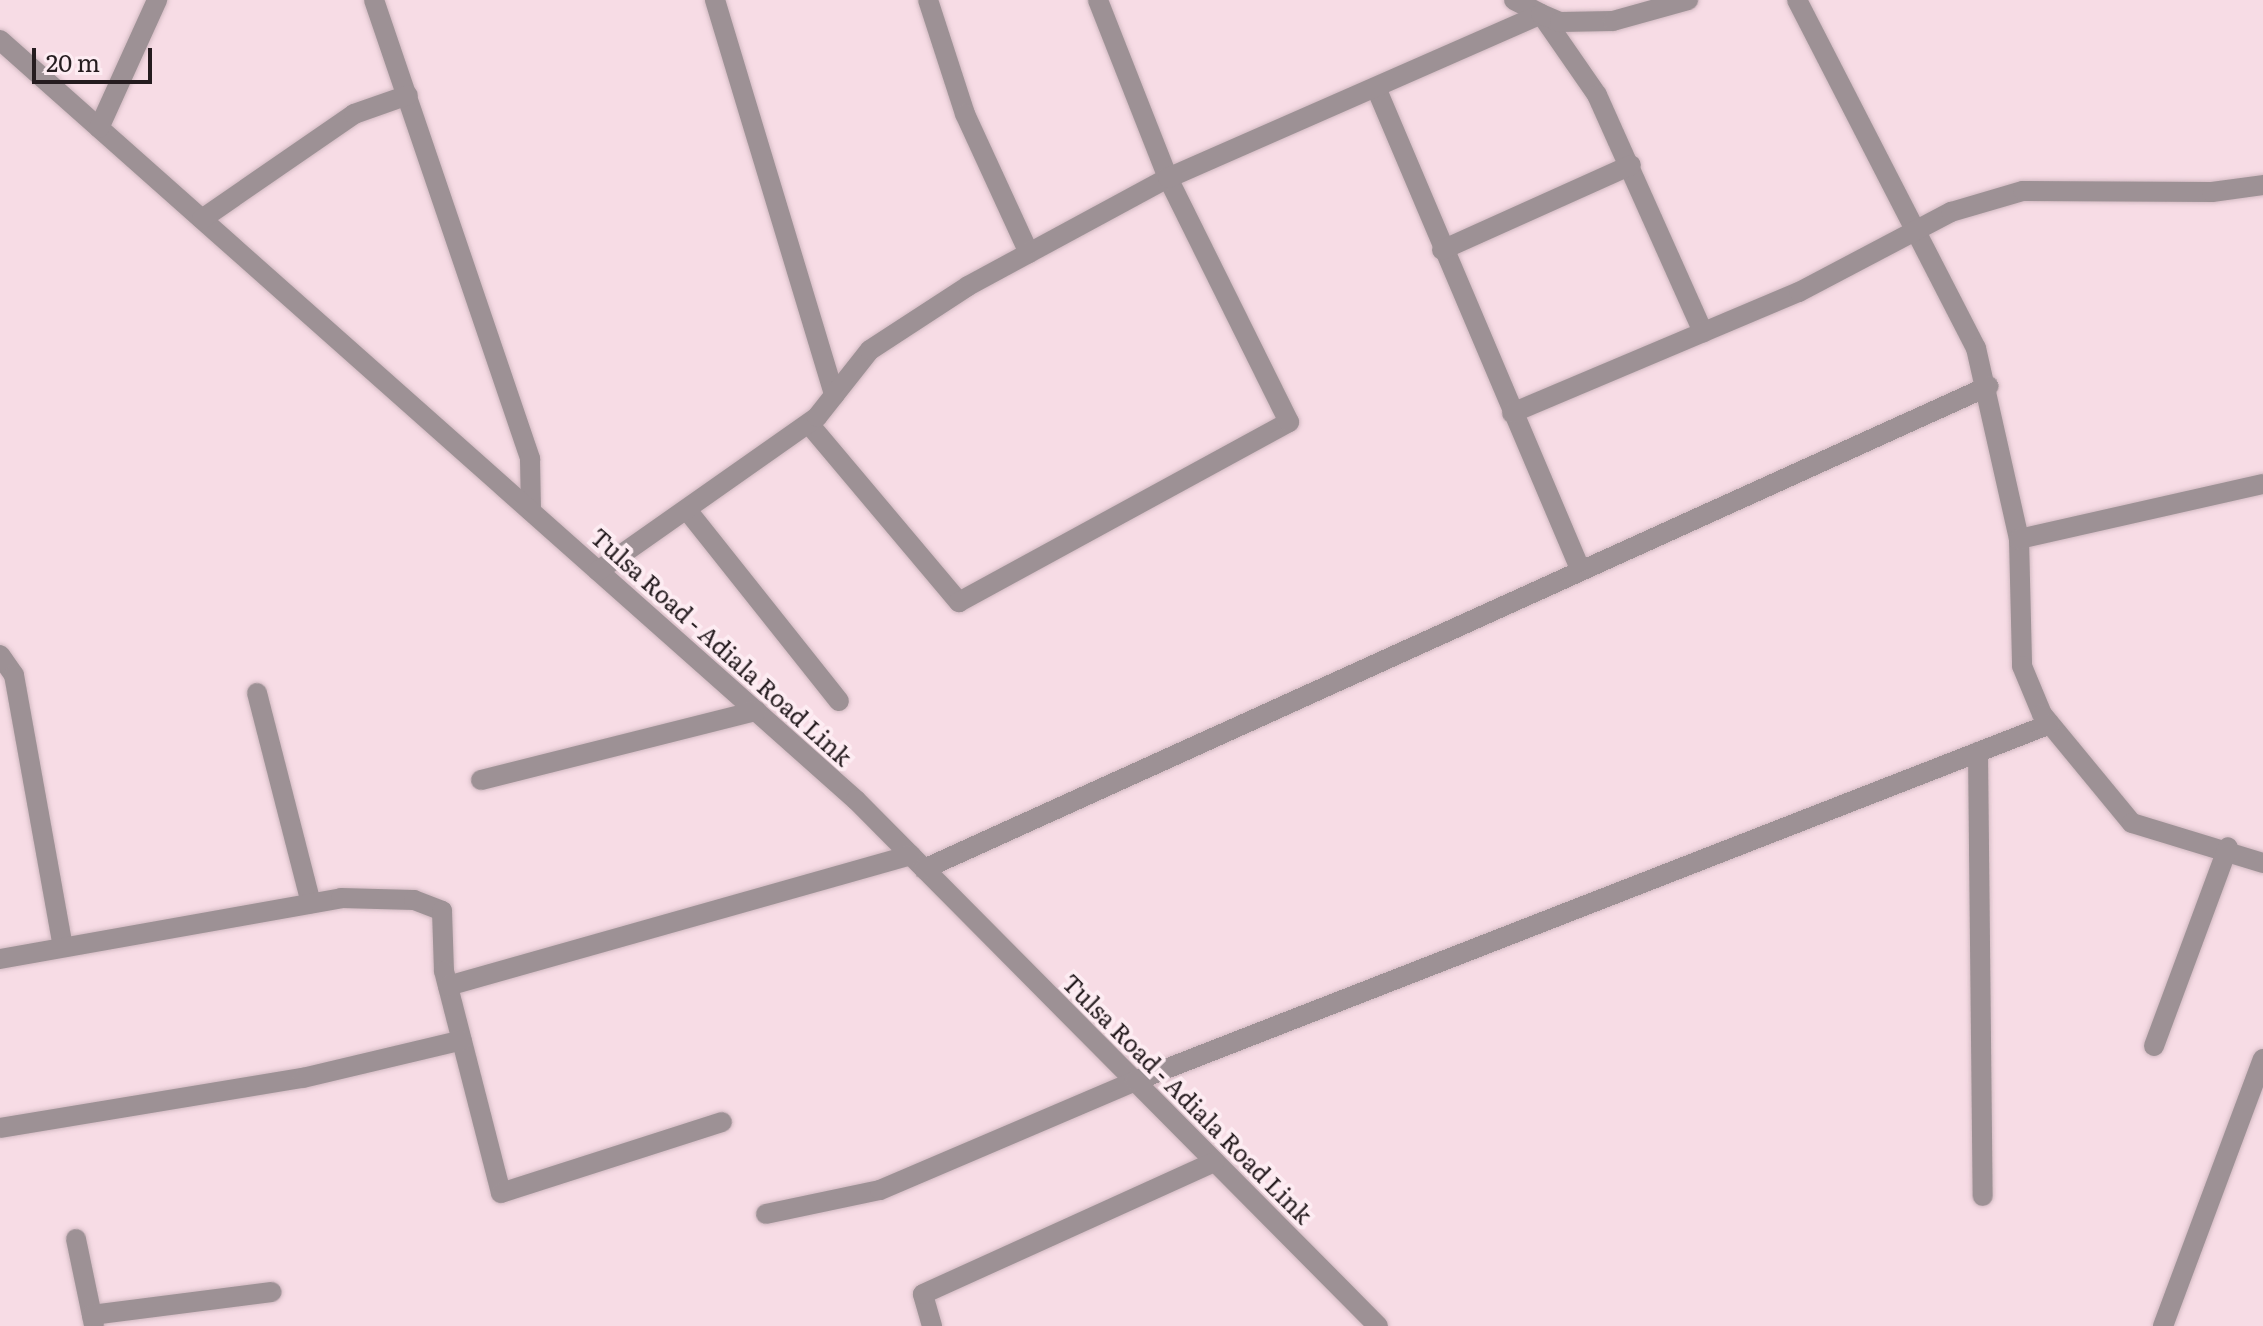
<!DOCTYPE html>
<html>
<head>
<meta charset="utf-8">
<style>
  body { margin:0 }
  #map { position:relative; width:2263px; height:1326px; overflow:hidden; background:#f7dce5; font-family:Literata,serif }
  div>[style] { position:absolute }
  .roads { filter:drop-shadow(0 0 2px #d1b9c1) drop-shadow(0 0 2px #d1b9c1) }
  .minor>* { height:20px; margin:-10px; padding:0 10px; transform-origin:10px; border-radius:10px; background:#9d9195 }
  span { translate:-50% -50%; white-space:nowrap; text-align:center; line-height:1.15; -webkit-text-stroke:8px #fdecf2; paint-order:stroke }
  .street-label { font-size:24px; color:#251c1f }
  .scale { position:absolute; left:32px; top:48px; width:120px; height:36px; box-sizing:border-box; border:4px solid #251c1f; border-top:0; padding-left:10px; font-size:24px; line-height:28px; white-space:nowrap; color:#251c1f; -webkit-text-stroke:6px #fdecf2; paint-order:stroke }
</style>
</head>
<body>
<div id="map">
  <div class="roads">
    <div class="minor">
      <div style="left:374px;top:0;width:485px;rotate:71.2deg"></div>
      <div style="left:530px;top:459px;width:52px;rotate:88.9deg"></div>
      <div style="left:715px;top:0;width:413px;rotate:73.2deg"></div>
      <div style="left:928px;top:0;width:120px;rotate:72deg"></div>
      <div style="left:965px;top:114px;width:153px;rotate:65.3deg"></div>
      <div style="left:1514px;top:0;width:30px;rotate:27deg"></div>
      <div style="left:1541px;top:14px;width:98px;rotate:55.3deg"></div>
      <div style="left:1597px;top:95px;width:260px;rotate:65.9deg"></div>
      <div style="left:1797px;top:0;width:391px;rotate:62.8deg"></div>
      <div style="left:1976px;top:348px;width:196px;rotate:77.3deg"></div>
      <div style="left:2019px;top:539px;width:127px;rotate:88.6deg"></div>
      <div style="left:2022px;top:666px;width:52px;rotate:67.4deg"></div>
      <div style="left:2042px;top:714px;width:141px;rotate:50.5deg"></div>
      <div style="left:2132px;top:823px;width:137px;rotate:17deg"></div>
      <div style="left:0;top:40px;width:1145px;rotate:41.6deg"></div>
      <div style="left:856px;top:800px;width:741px;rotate:45.22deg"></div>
      <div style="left:1377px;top:90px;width:522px;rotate:67.02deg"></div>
      <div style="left:99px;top:128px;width:141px;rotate:-65.6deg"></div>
      <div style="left:202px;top:219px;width:185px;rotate:-34.6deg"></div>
      <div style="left:354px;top:114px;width:57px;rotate:-19.4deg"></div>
      <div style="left:1442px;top:250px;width:207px;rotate:-24.2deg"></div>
      <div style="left:1512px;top:413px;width:311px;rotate:-22.9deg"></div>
      <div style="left:1799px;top:292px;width:172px;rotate:-27.8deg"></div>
      <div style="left:1951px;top:212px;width:75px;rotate:-16.3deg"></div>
      <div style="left:2023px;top:191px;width:189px;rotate:0.3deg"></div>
      <div style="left:2212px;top:192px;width:51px;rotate:-7.8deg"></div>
      <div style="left:809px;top:424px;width:233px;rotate:49.9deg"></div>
      <div style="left:959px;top:602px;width:376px;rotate:-28.6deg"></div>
      <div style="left:1289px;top:422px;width:272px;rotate:-116.4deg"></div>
      <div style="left:1168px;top:178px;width:191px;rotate:-111.5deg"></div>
      <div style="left:687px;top:510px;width:244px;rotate:51.5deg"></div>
      <div style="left:2019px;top:539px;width:250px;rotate:-12.7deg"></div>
      <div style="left:598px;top:571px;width:268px;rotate:-35.1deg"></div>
      <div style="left:817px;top:417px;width:85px;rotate:-51.7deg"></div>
      <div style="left:870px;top:350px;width:117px;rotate:-33.1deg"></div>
      <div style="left:968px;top:286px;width:227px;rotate:-28.4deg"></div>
      <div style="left:1168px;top:178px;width:407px;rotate:-23.7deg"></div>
      <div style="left:1541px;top:14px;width:21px;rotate:23deg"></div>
      <div style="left:1560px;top:22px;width:53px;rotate:-1.1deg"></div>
      <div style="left:1613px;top:21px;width:78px;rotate:-15.6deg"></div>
      <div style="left:0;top:655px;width:24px;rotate:55deg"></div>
      <div style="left:14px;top:675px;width:276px;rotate:79.8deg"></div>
      <div style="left:257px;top:693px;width:217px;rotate:75.6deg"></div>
      <div style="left:1978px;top:752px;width:444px;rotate:89.4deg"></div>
      <div style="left:481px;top:780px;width:284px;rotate:-14.1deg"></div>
      <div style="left:924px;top:869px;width:1169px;rotate:-24.4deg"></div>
      <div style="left:0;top:959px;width:346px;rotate:-10.1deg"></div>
      <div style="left:341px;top:898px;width:73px;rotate:1.6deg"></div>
      <div style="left:414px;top:900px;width:30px;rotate:21deg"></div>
      <div style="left:442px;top:911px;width:60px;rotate:88.1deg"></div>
      <div style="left:444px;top:971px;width:229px;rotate:75.6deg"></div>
      <div style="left:501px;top:1193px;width:232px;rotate:-17.8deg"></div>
      <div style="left:448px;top:986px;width:481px;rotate:-15.8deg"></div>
      <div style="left:2154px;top:1046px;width:212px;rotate:-69.6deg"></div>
      <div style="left:0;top:1128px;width:307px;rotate:-9.4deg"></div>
      <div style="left:303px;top:1078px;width:163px;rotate:-13.4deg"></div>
      <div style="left:766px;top:1214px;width:116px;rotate:-11.9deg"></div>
      <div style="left:880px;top:1190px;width:277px;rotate:-23.1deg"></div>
      <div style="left:1135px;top:1081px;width:982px;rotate:-21.31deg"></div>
      <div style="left:76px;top:1239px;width:88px;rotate:78.2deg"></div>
      <div style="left:92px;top:1315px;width:181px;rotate:-7.3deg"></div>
      <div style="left:932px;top:1326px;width:33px;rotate:-106deg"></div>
      <div style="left:923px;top:1294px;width:320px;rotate:-24.4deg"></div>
      <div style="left:2163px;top:1326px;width:285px;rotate:-69.5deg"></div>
    </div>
  </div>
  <div class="street-label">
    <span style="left:722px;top:646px;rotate:42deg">Tulsa Road - Adiala Road Link</span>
    <span style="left:1188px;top:1098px;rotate:45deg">Tulsa Road - Adiala Road Link</span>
  </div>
  <div class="scale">20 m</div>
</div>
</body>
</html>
